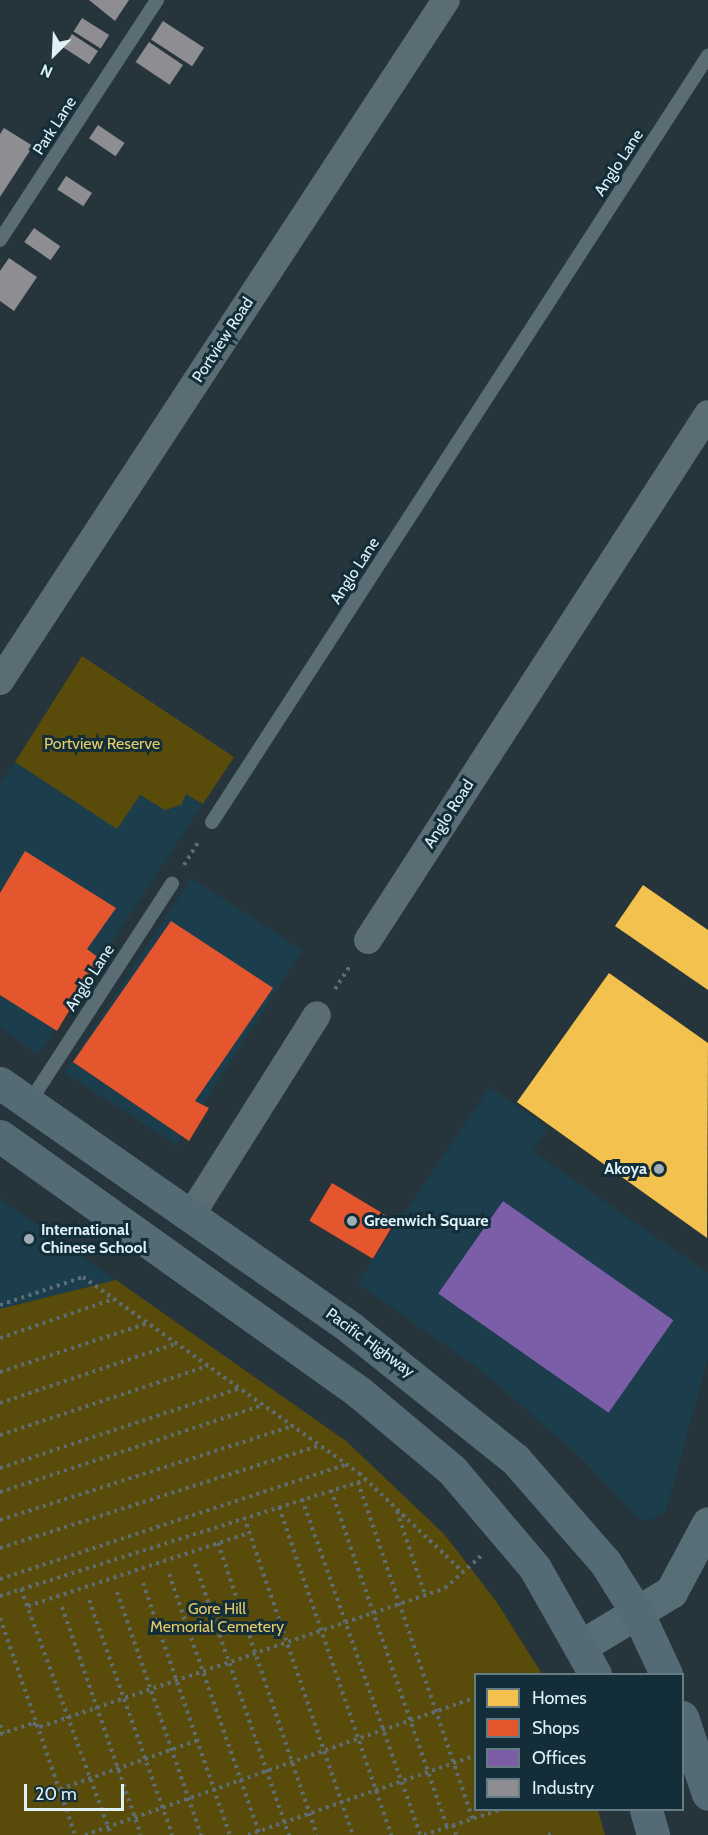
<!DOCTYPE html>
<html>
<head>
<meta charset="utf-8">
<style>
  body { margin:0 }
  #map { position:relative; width:708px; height:1835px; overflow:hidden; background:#26343b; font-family:Cabin,sans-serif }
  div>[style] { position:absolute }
  .built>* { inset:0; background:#1c3e4c; transform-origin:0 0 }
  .green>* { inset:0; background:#594c0a }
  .homes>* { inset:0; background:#f2c14e }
  .shops>* { inset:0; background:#e4572e; transform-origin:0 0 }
  .offices>* { inset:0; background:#7b5ea7; transform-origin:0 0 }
  .industry>* { inset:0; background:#8d8d92; transform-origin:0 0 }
  .path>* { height:4px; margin-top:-2px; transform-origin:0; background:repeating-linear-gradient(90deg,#5e6d73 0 3px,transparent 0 7.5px) }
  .service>* { height:14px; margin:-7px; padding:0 7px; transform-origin:7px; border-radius:7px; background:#5a6c74 }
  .minor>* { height:28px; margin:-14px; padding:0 14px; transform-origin:14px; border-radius:14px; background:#5a6c74 }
  .secondary>* { height:33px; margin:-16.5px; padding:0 16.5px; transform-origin:16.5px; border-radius:16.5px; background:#586e77 }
  .primary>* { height:33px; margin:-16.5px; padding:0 16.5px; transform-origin:16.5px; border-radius:16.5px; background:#546b75 }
  .dots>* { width:16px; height:16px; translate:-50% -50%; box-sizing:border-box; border:3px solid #132e39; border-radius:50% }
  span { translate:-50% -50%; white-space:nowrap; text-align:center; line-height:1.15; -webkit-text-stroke:6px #132e39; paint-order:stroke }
  .street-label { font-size:16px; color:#e0f0f7 }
  .park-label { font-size:16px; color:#e5ca67 }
  .poi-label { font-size:16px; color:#e0f0f7; font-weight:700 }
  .right { translate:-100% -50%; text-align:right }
  .left { translate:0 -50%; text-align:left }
  .legend { position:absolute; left:474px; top:1673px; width:210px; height:138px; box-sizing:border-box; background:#132e39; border:2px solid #657c85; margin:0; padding:8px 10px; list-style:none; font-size:18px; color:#e0f0f7 }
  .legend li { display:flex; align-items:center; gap:12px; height:30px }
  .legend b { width:30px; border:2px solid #657c85 }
  .north { position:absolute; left:24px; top:24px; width:60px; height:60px; -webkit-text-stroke:4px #132e39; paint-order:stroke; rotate:204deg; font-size:16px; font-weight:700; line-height:24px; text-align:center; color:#e0f0f7 }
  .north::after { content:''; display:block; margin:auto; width:21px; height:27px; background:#e0f0f7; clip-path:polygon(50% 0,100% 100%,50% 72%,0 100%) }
  .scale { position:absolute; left:24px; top:1784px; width:100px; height:27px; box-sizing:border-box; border:3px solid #e0f0f7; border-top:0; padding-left:8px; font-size:18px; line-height:21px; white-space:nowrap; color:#e0f0f7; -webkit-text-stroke:4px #132e39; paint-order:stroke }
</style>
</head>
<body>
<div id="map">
  <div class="built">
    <div style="clip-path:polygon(15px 762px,117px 828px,140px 795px,165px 810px,186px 794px,203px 804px,38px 1055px,0 1027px,0 784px)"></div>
    <div style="left:191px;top:878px;width:133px;height:232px;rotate:33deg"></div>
    <div style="clip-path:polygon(490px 1087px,548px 1128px,532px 1151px,708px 1273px,708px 1358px,666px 1511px,650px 1520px,640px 1520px,578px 1455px,482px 1371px,357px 1283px)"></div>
    <div style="clip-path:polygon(0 1199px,116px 1280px,0 1309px)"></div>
  </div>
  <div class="green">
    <div style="clip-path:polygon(82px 656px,234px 757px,203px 804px,186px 794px,181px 805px,165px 810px,140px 795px,117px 829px,15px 762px)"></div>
    <div style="clip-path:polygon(116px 1280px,346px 1441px,444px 1534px,496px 1601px,542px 1674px,476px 1674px,476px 1810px,598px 1810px,605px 1835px,0 1835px,0 1309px)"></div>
  </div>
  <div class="homes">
    <div style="clip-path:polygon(643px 885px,708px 930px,708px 990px,615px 926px)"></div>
    <div style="clip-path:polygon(609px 973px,708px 1043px,707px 1238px,517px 1102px)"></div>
  </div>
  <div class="shops">
    <div style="clip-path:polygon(25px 851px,116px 908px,87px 949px,100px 959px,57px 1031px,0 995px,0 893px)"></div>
    <div style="clip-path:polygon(171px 921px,273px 988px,195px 1101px,209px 1108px,189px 1141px,73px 1062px)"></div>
    <div style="left:332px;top:1183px;width:74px;height:44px;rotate:31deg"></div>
  </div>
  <div class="offices">
    <div style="left:503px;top:1201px;width:208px;height:113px;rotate:35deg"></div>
  </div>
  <div class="industry">
    <div style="clip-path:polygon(89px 0,129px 0,115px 21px)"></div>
    <div style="left:82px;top:18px;width:32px;height:16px;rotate:32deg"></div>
    <div style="left:163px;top:21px;width:49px;height:22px;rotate:33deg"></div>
    <div style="left:72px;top:34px;width:31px;height:16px;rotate:33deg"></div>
    <div style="left:149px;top:42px;width:41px;height:24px;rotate:34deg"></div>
    <div style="left:98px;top:125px;width:32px;height:16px;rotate:34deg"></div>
    <div style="clip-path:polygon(4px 128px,33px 146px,0 197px,0 134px)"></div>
    <div style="left:66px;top:176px;width:31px;height:16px;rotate:33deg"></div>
    <div style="left:34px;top:228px;width:32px;height:17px;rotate:35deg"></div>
    <div style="clip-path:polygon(9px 258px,37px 277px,14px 311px,0 301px,0 271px)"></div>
  </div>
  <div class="path">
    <div style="left:184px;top:865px;width:28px;rotate:-58deg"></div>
    <div style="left:335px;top:989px;width:27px;rotate:-57deg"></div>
    <div style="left:0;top:1305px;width:88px;rotate:-18.6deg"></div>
    <div style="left:83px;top:1277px;width:339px;rotate:35.4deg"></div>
    <div style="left:359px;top:1473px;width:144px;rotate:43.6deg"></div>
    <div style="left:0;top:1338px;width:120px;rotate:-19deg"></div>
    <div style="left:0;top:1372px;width:156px;rotate:-18.3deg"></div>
    <div style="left:0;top:1403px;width:187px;rotate:-18.7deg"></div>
    <div style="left:0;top:1435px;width:219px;rotate:-18.4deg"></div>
    <div style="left:0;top:1468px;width:253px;rotate:-18.4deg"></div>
    <div style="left:358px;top:1482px;width:356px;rotate:71.2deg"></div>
    <div style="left:331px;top:1490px;width:356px;rotate:71deg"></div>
    <div style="left:0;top:1492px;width:277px;rotate:-18.3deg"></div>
    <div style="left:302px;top:1499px;width:356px;rotate:70.6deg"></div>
    <div style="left:279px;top:1507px;width:347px;rotate:71.1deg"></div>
    <div style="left:397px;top:1511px;width:89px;rotate:71.6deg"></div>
    <div style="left:244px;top:1517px;width:336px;rotate:71.1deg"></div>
    <div style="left:0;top:1520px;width:308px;rotate:-17.8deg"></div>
    <div style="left:218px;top:1543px;width:308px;rotate:71.3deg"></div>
    <div style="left:0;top:1548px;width:336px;rotate:-17.8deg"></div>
    <div style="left:195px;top:1564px;width:287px;rotate:70.9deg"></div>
    <div style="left:169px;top:1574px;width:276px;rotate:70.8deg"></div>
    <div style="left:0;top:1579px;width:366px;rotate:-18.3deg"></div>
    <div style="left:143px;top:1583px;width:267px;rotate:71deg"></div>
    <div style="left:21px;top:1589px;width:262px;rotate:69.9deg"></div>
    <div style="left:117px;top:1592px;width:257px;rotate:70.9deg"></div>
    <div style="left:0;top:1596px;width:384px;rotate:-17.6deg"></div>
    <div style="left:89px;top:1600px;width:249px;rotate:70.5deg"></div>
    <div style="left:28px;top:1606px;width:233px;rotate:-18.3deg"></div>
    <div style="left:62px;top:1607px;width:241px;rotate:70.9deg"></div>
    <div style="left:0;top:1618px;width:230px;rotate:70.9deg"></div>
    <div style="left:0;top:1725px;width:9px;rotate:69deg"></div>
    <div style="left:0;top:1734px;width:35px;rotate:-18deg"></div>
    <div style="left:33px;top:1723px;width:8px;rotate:30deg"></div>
    <div style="left:40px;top:1727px;width:428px;rotate:-18.9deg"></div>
    <div style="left:445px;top:1588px;width:50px;rotate:-41.7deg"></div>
    <div style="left:60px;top:1789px;width:146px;rotate:-19.5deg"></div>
    <div style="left:453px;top:1825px;width:10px;rotate:73deg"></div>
    <div style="left:85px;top:1835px;width:415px;rotate:-19.4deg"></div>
    <div style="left:248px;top:1835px;width:242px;rotate:-19.3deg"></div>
    <div style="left:424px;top:1835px;width:79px;rotate:-18.4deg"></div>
    <div style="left:548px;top:1835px;width:3px;rotate:-18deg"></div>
  </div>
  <div class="service">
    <div style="left:0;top:240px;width:287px;rotate:-56.8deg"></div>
    <div style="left:212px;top:822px;width:913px;rotate:-57.08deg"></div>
    <div style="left:29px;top:1103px;width:262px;rotate:-56.9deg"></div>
  </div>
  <div class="minor">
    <div style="left:0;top:681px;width:814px;rotate:-56.78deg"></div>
    <div style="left:368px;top:940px;width:626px;rotate:-57.12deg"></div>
    <div style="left:191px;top:1215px;width:236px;rotate:-57.8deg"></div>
  </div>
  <div class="secondary">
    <div style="left:581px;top:1646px;width:105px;rotate:-31deg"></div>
    <div style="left:671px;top:1592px;width:78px;rotate:-61.8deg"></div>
  </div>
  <div class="primary">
    <div style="left:0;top:1083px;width:429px;rotate:34.9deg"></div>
    <div style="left:352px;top:1329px;width:208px;rotate:38.6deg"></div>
    <div style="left:515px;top:1459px;width:137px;rotate:48.9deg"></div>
    <div style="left:605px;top:1562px;width:64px;rotate:57.8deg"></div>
    <div style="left:639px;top:1616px;width:64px;rotate:65deg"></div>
    <div style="left:0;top:1136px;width:442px;rotate:35.5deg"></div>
    <div style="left:360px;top:1393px;width:120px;rotate:39.9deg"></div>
    <div style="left:452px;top:1470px;width:128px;rotate:49.7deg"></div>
    <div style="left:535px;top:1568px;width:122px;rotate:60.5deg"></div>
    <div style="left:682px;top:1717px;width:81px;rotate:71.3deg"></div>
    <div style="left:646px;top:1810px;width:26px;rotate:74deg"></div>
  </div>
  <div class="dots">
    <div style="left:659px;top:1169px;background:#9faeb5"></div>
    <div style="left:352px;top:1221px;background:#9faeb5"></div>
    <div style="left:29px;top:1239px;background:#9faeb5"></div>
  </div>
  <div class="street-label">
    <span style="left:55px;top:126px;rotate:-57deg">Park Lane</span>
    <span style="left:619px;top:163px;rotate:-57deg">Anglo Lane</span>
    <span style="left:223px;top:340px;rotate:-57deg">Portview Road</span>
    <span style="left:355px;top:571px;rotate:-57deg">Anglo Lane</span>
    <span style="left:449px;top:814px;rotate:-57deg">Anglo Road</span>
    <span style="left:90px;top:978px;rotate:-57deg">Anglo Lane</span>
    <span style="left:370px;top:1343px;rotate:36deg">Pacific Highway</span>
  </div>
  <div class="park-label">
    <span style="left:102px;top:744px">Portview Reserve</span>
    <span style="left:217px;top:1618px">Gore Hill<br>Memorial Cemetery</span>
  </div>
  <div class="poi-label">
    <span class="right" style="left:647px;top:1169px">Akoya</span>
    <span class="left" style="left:364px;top:1221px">Greenwich Square</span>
    <span class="left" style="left:41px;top:1239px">International<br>Chinese School</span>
  </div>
  <ul class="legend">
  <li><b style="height:16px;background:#f2c14e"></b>Homes</li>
  <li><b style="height:16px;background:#e4572e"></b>Shops</li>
  <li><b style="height:16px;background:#7b5ea7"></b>Offices</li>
  <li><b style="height:16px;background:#8d8d92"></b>Industry</li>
  </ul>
  <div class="north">N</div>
  <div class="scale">20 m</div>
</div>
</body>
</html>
